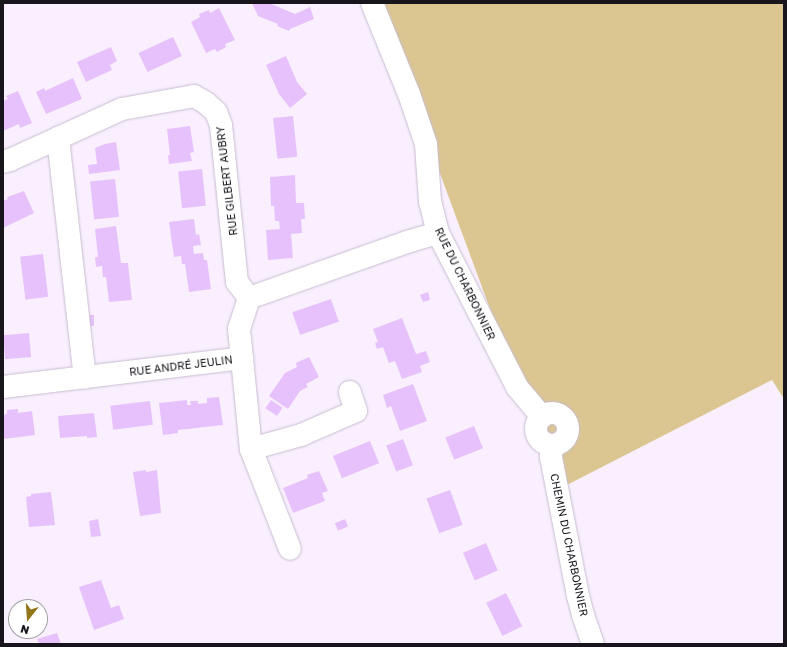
<!DOCTYPE html>
<html>
<head>
<meta charset="utf-8">
<style>
  body { margin:0 }
  #map { position:relative; width:787px; height:647px; overflow:hidden; background:#f9effe; font-family:"Golos Text",sans-serif }
  div>[style] { position:absolute }
  .green>* { inset:0; background:#dbc692 }
  .building>* { inset:0; background:#e7c1fb; transform-origin:0 0 }
  .roads { filter:drop-shadow(0 0 1px #c8bccf) drop-shadow(0 0 1px #c8bccf) }
  .minor>* { height:22px; margin:-11px; padding:0 11px; transform-origin:11px; border-radius:11px; background:#fff }
  .minor>.ring { margin:-11px; padding:0; box-sizing:content-box; background:none; border:22px solid #fff; border-radius:50% }
  span { translate:-50% -50%; white-space:nowrap; text-align:center; line-height:1.15; -webkit-text-stroke:3.5px #fff; paint-order:stroke }
  .street-label { font-size:11px; color:#19151c }
  .frame { position:absolute; inset:0; border:4px solid #19151c; pointer-events:none }
  .north { position:absolute; left:8px; top:599px; width:40px; height:40px; box-sizing:border-box; background:#fff; border:1px solid #a3a1a4; border-radius:50%; rotate:197deg; font-size:11px; font-weight:700; line-height:16px; text-align:center; color:#19151c }
  .north::after { content:''; display:block; margin:auto; width:14px; height:18px; background:#93761c; clip-path:polygon(50% 0,100% 100%,50% 72%,0 100%) }
</style>
</head>
<body>
<div id="map">
  <div class="green">
    <div style="clip-path:polygon(377px 3px,784px 3px,784px 399px,772px 380px,557px 490px)"></div>
  </div>
  <div class="building">
    <div style="clip-path:polygon(252px 3px,269px 3px,295px 14px,310px 7px,314px 19px,290px 29px,289px 31px,277px 26px,278px 24px,258px 16px)"></div>
    <div style="clip-path:polygon(219px 8px,235px 40px,225px 44px,226px 47px,217px 52px,215px 49px,206px 53px,191px 22px,200px 17px,199px 14px,209px 10px,210px 13px)"></div>
    <div style="left:173px;top:37px;width:21px;height:38px;rotate:65deg"></div>
    <div style="clip-path:polygon(111px 47px,117px 61px,110px 65px,112px 70px,86px 82px,77px 62px)"></div>
    <div style="clip-path:polygon(286px 56px,297px 82px,307px 94px,290px 108px,279px 94px,266px 65px)"></div>
    <div style="clip-path:polygon(73px 78px,82px 99px,46px 114px,36px 92px,44px 88px,45px 91px)"></div>
    <div style="clip-path:polygon(18px 91px,32px 123px,20px 128px,19px 124px,3px 131px,3px 101px,8px 99px,6px 96px)"></div>
    <div style="left:293px;top:116px;width:41px;height:20px;rotate:84deg"></div>
    <div style="clip-path:polygon(190px 126px,194px 152px,190px 153px,192px 161px,169px 164px,168px 155px,170px 155px,167px 129px)"></div>
    <div style="clip-path:polygon(116px 142px,120px 170px,89px 174px,88px 165px,97px 164px,95px 148px,105px 144px)"></div>
    <div style="left:202px;top:169px;width:37px;height:24px;rotate:84deg"></div>
    <div style="clip-path:polygon(295px 175px,296px 203px,304px 203px,305px 219px,301px 219px,302px 233px,291px 234px,293px 258px,268px 260px,266px 230px,280px 229px,279px 221px,275px 221px,274px 206px,271px 206px,270px 177px)"></div>
    <div style="left:115px;top:179px;width:38px;height:25px;rotate:84deg"></div>
    <div style="clip-path:polygon(24px 191px,34px 213px,3px 228px,3px 201px,8px 199px,7px 197px)"></div>
    <div style="clip-path:polygon(194px 219px,196px 235px,199px 234px,201px 245px,193px 246px,194px 254px,203px 253px,204px 260px,207px 260px,211px 289px,189px 292px,185px 264px,182px 264px,181px 256px,174px 257px,169px 222px)"></div>
    <div style="clip-path:polygon(116px 226px,121px 263px,128px 263px,132px 300px,109px 302px,106px 277px,103px 277px,102px 266px,96px 267px,95px 257px,98px 257px,95px 229px)"></div>
    <div style="left:43px;top:254px;width:43px;height:23px;rotate:83deg"></div>
    <div style="clip-path:polygon(428px 292px,430px 300px,423px 302px,420px 295px)"></div>
    <div style="left:331px;top:299px;width:24px;height:41px;rotate:71deg"></div>
    <div style="left:88px;top:315px;width:6px;height:11px"></div>
    <div style="clip-path:polygon(402px 318px,416px 354px,426px 351px,430px 362px,420px 366px,422px 372px,402px 379px,395px 361px,389px 363px,383px 347px,377px 349px,375px 343px,378px 342px,373px 329px)"></div>
    <div style="left:29px;top:333px;width:24px;height:26px;rotate:85deg"></div>
    <div style="clip-path:polygon(309px 357px,319px 377px,306px 384px,308px 387px,300px 391px,288px 409px,269px 396px,285px 373px,297px 367px,296px 363px)"></div>
    <div style="clip-path:polygon(413px 384px,427px 421px,400px 431px,391px 406px,387px 408px,383px 395px)"></div>
    <div style="clip-path:polygon(219px 397px,223px 425px,178px 430px,178px 433px,163px 435px,159px 403px,187px 400px,187px 405px,191px 405px,190px 401px,198px 401px,198px 404px,207px 403px,207px 398px)"></div>
    <div style="left:271px;top:400px;width:14px;height:10px;rotate:34deg"></div>
    <div style="left:150px;top:401px;width:24px;height:40px;rotate:83deg"></div>
    <div style="clip-path:polygon(18px 409px,18px 413px,32px 411px,35px 435px,3px 439px,3px 415px,7px 414px,7px 410px)"></div>
    <div style="clip-path:polygon(94px 413px,97px 437px,87px 438px,87px 436px,60px 438px,58px 416px)"></div>
    <div style="left:474px;top:426px;width:24px;height:31px;rotate:68deg"></div>
    <div style="left:403px;top:439px;width:28px;height:18px;rotate:69deg"></div>
    <div style="left:370px;top:441px;width:24px;height:40px;rotate:68deg"></div>
    <div style="clip-path:polygon(146px 470px,146px 472px,157px 470px,161px 513px,140px 516px,133px 472px)"></div>
    <div style="clip-path:polygon(319px 471px,328px 491px,322px 493px,325px 501px,293px 513px,283px 488px,308px 478px,307px 475px)"></div>
    <div style="left:450px;top:490px;width:37px;height:25px;rotate:70deg"></div>
    <div style="clip-path:polygon(51px 492px,55px 525px,29px 527px,26px 497px,31px 496px,31px 494px)"></div>
    <div style="clip-path:polygon(98px 519px,101px 536px,91px 537px,89px 521px)"></div>
    <div style="left:345px;top:519px;width:8px;height:11px;rotate:67deg"></div>
    <div style="left:486px;top:543px;width:30px;height:25px;rotate:67deg"></div>
    <div style="clip-path:polygon(101px 580px,111px 608px,119px 605px,124px 619px,94px 630px,79px 587px)"></div>
    <div style="left:506px;top:593px;width:37px;height:22px;rotate:64deg"></div>
    <div style="clip-path:polygon(57px 633px,61px 644px,39px 644px,37px 639px)"></div>
  </div>
  <div class="roads">
    <div class="minor">
      <div style="left:372px;top:3px;width:98px;rotate:67.9deg"></div>
      <div style="left:409px;top:94px;width:53px;rotate:71.2deg"></div>
      <div style="left:426px;top:144px;width:57px;rotate:86deg"></div>
      <div style="left:430px;top:201px;width:33px;rotate:76deg"></div>
      <div style="left:438px;top:233px;width:173px;rotate:62.8deg"></div>
      <div style="left:517px;top:387px;width:39px;rotate:50deg"></div>
      <div style="left:58px;top:138px;width:241px;rotate:83.6deg"></div>
      <div style="left:3px;top:162px;width:7px;rotate:-16deg"></div>
      <div style="left:10px;top:160px;width:123px;rotate:-24.5deg"></div>
      <div style="left:122px;top:109px;width:73px;rotate:-10.2deg"></div>
      <div style="left:194px;top:96px;width:14px;rotate:30deg"></div>
      <div style="left:206px;top:103px;width:13px;rotate:42deg"></div>
      <div style="left:216px;top:112px;width:14px;rotate:69deg"></div>
      <div style="left:221px;top:125px;width:158px;rotate:84.2deg"></div>
      <div style="left:237px;top:282px;width:20px;rotate:53deg"></div>
      <div style="left:249px;top:298px;width:171px;rotate:-19.5deg"></div>
      <div style="left:410px;top:241px;width:29px;rotate:-16deg"></div>
      <div style="left:242px;top:358px;width:91px;rotate:84.4deg"></div>
      <div style="left:251px;top:449px;width:107px;rotate:68.7deg"></div>
      <div style="left:3px;top:387px;width:241px;rotate:-6.9deg"></div>
      <div style="left:242px;top:358px;width:29px;rotate:-96deg"></div>
      <div style="left:239px;top:329px;width:33px;rotate:-72deg"></div>
      <div class="ring" style="left:536px;top:413px;width:10px;height:10px"></div>
      <div style="left:552px;top:445px;width:12px;rotate:95deg"></div>
      <div style="left:551px;top:457px;width:142px;rotate:79deg"></div>
      <div style="left:578px;top:596px;width:20px;rotate:75deg"></div>
      <div style="left:583px;top:615px;width:31px;rotate:71deg"></div>
      <div style="left:251px;top:449px;width:52px;rotate:-15.6deg"></div>
      <div style="left:301px;top:435px;width:60px;rotate:-23.6deg"></div>
      <div style="left:356px;top:411px;width:20px;rotate:-108deg"></div>
    </div>
  </div>
  <div class="street-label">
    <span style="left:227px;top:181px;rotate:-97deg">RUE GILBERT AUBRY</span>
    <span style="left:465px;top:284px;rotate:64deg">RUE DU CHARBONNIER</span>
    <span style="left:181px;top:366px;rotate:-7deg">RUE ANDRÉ JEULIN</span>
    <span style="left:569px;top:545px;rotate:78deg">CHEMIN DU CHARBONNIER</span>
  </div>
  <div class="frame"></div>
  <div class="north">N</div>
</div>
</body>
</html>
